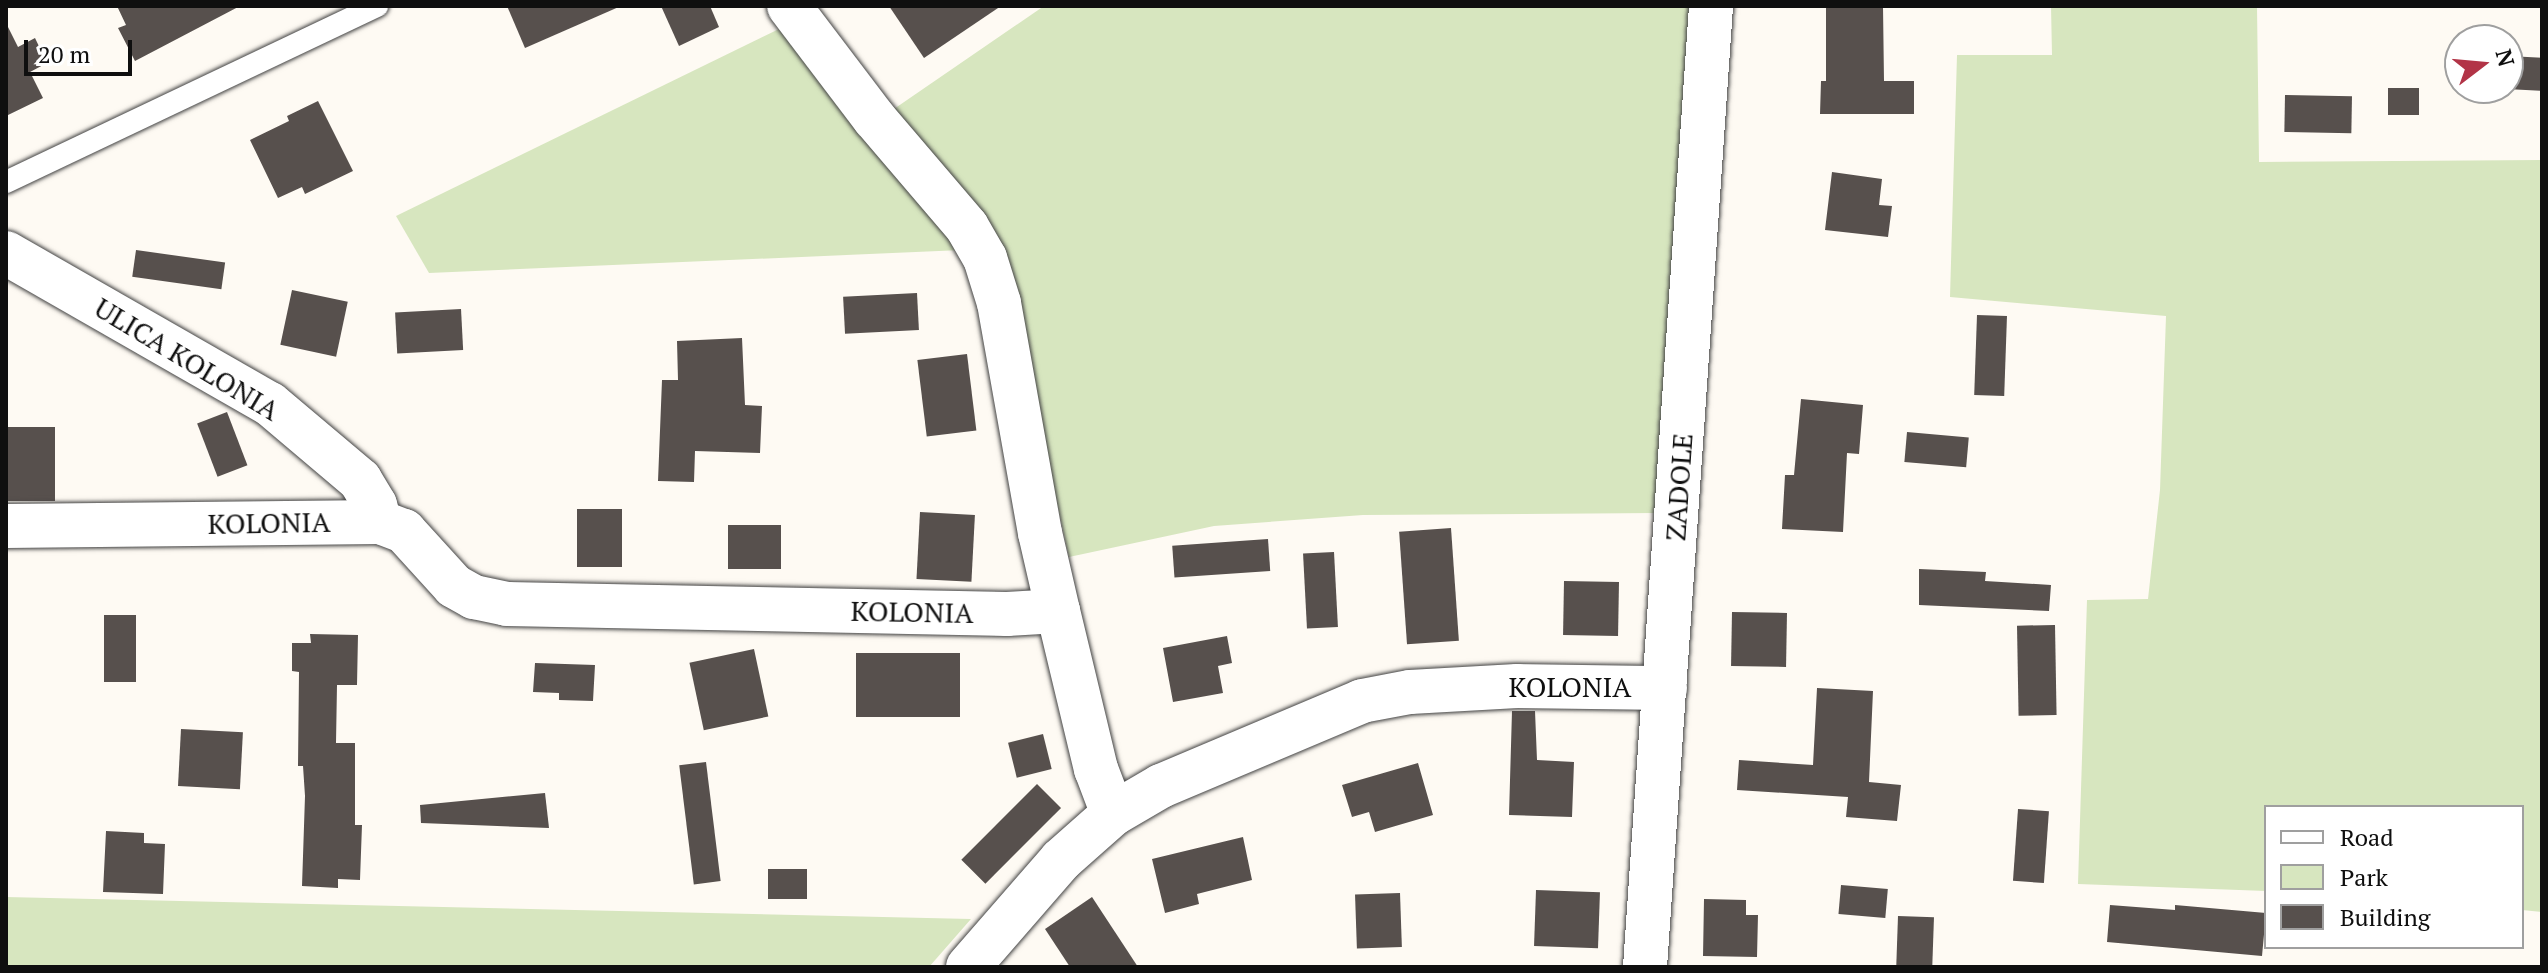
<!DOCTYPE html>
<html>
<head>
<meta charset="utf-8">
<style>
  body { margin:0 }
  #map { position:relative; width:2548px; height:973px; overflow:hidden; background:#fefaf3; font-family:"PT Serif",serif }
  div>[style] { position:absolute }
  .green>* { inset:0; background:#d7e6bf }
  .building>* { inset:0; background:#57504d; transform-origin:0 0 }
  .roads { filter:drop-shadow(0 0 2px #424242) drop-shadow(0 0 2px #424242) }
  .lane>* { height:22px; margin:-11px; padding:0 11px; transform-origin:11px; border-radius:11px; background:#fff }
  .street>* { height:44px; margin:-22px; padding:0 22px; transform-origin:22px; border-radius:22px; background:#fff }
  span { translate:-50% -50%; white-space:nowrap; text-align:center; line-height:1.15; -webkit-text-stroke:8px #fff; paint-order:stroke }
  .street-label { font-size:28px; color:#0f0f0f }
  .frame { position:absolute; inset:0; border:8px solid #0f0f0f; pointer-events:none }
  .legend { position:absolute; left:2264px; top:805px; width:260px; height:144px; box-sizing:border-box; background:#fff; border:2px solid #9f9f9f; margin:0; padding:10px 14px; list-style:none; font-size:24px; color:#0f0f0f }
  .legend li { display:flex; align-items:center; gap:16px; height:40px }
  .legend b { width:40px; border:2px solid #9f9f9f }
  .north { position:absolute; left:2444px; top:24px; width:80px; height:80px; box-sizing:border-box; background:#fff; border:2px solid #9f9f9f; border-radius:50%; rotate:74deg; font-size:22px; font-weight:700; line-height:32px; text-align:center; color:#0f0f0f }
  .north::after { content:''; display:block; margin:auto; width:28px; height:36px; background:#b23447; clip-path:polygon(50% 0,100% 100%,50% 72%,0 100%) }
  .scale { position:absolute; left:24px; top:40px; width:108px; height:36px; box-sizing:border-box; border:4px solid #0f0f0f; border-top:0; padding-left:10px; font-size:24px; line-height:28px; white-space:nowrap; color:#0f0f0f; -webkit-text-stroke:6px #fff; paint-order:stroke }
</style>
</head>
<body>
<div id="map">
  <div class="green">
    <div style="clip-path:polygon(1044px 6px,1697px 6px,1656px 513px,1363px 515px,1214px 526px,1069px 557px,1012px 302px,891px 111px)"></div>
    <div style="clip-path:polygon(2051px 6px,2257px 6px,2259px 162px,2542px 160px,2542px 912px,2522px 910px,2522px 807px,2266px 807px,2266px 891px,2078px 884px,2087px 600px,2148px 599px,2160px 490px,2166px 316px,1950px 297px,1957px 55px,2052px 55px)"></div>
    <div style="clip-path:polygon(779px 29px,962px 250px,429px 273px,396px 216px)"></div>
    <div style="clip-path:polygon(6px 897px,971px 919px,929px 967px,6px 967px)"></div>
  </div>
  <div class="building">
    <div style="clip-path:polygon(117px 6px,240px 6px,135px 61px,118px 28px,126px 25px)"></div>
    <div style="clip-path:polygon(507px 6px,621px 6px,525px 48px)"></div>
    <div style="clip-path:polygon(661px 6px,710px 6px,719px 27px,679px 46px)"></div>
    <div style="clip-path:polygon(889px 6px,1001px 6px,924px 58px)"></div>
    <div style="clip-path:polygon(1826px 6px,1883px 6px,1884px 81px,1914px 81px,1914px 114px,1820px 114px,1821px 81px,1826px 81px)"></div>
    <div style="clip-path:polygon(6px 23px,18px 47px,35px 38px,47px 63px,30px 72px,43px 98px,6px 116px)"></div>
    <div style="left:2508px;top:56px;width:34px;height:33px;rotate:3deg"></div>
    <div style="left:2388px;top:88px;width:31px;height:27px"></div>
    <div style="left:2285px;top:95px;width:67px;height:37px;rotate:1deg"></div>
    <div style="clip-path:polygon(318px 101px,353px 171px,305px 194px,302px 187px,278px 198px,250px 140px,289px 121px,287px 116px)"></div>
    <div style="clip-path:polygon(1832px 172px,1882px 179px,1879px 205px,1892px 206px,1888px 237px,1825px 230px)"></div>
    <div style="left:136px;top:250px;width:90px;height:27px;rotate:8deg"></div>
    <div style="left:292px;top:290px;width:57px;height:56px;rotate:12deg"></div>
    <div style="left:917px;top:293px;width:37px;height:74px;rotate:87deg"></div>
    <div style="left:461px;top:309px;width:41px;height:66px;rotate:87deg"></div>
    <div style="left:1977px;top:315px;width:30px;height:80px;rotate:2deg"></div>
    <div style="clip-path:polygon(742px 338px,745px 405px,762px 406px,760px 453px,695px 451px,694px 482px,658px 481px,662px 380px,678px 380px,677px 341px)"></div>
    <div style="left:967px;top:354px;width:77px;height:50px;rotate:83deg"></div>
    <div style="clip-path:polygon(1801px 399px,1863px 405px,1859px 454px,1847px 453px,1843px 532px,1782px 529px,1785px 475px,1794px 475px)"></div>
    <div style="left:227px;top:412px;width:57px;height:32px;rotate:69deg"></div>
    <div style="left:6px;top:427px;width:49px;height:74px"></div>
    <div style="left:1907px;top:432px;width:62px;height:30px;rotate:5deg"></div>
    <div style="left:622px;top:509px;width:58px;height:45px;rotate:90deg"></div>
    <div style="left:920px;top:512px;width:55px;height:67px;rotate:3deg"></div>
    <div style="left:728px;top:525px;width:53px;height:44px"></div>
    <div style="left:1451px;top:528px;width:113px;height:52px;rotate:86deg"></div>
    <div style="left:1268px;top:539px;width:32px;height:96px;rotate:86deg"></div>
    <div style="left:1334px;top:552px;width:75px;height:31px;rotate:87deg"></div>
    <div style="clip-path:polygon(1919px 569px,1986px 572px,1985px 581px,2051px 585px,2049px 611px,1919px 605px)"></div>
    <div style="left:1564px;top:581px;width:55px;height:54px;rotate:1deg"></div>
    <div style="left:1732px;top:612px;width:55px;height:54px;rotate:1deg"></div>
    <div style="left:104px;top:615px;width:32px;height:67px"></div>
    <div style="left:2055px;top:625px;width:90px;height:38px;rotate:89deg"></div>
    <div style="clip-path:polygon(310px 634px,358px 635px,357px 685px,337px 685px,336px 743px,355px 743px,355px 825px,362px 825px,360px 880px,338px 879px,338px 888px,302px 886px,305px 796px,303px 766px,298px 766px,299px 672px,292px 671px,292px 643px,311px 643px)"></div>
    <div style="clip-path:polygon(1227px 636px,1232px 663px,1218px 666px,1223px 693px,1173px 702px,1163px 648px)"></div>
    <div style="left:754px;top:649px;width:69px;height:66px;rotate:78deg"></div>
    <div style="left:856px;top:653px;width:104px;height:64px"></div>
    <div style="clip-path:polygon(535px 663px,595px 665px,593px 701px,559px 700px,559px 693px,533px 692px)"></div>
    <div style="clip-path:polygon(1817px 688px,1873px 691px,1869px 782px,1901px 785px,1897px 821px,1846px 817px,1848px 797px,1737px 790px,1739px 760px,1813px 765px)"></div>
    <div style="clip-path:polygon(1512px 711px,1535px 711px,1537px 760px,1574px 762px,1572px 817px,1509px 815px)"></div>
    <div style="left:181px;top:729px;width:62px;height:57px;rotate:3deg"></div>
    <div style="left:1043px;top:734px;width:36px;height:36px;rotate:76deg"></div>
    <div style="left:706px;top:762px;width:120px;height:27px;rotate:83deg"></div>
    <div style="clip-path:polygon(1418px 763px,1433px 815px,1375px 832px,1369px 812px,1352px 817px,1342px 785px)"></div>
    <div style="left:1037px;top:784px;width:34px;height:107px;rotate:45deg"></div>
    <div style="clip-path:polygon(545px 793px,549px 828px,421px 823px,420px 805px)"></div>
    <div style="left:2018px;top:809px;width:31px;height:72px;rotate:4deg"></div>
    <div style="clip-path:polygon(106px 831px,144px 833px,144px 843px,165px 844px,163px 894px,103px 892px)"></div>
    <div style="clip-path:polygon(1243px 837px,1252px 880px,1197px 894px,1199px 904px,1165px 913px,1152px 859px)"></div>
    <div style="left:768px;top:869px;width:39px;height:30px"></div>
    <div style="left:1841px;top:885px;width:47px;height:29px;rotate:5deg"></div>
    <div style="left:1536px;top:890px;width:64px;height:56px;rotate:2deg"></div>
    <div style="left:1400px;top:893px;width:54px;height:45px;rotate:88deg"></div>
    <div style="clip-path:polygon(1092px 897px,1138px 967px,1070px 967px,1045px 929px)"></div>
    <div style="clip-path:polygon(1704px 899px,1746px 900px,1746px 915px,1758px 915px,1757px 957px,1703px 956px)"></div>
    <div style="clip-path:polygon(2110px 905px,2175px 910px,2175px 905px,2266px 913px,2262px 956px,2107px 942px)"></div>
    <div style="left:1898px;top:916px;width:36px;height:51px;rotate:2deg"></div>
  </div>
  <div class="roads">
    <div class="lane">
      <div style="left:6px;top:182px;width:411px;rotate:-25.4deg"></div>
    </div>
    <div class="street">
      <div style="left:789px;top:6px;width:141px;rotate:52.8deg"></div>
      <div style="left:874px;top:118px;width:143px;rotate:49.5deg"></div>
      <div style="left:967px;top:227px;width:36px;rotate:60deg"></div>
      <div style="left:985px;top:258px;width:47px;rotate:72.7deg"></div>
      <div style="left:999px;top:303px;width:234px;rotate:79.9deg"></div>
      <div style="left:1040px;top:533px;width:80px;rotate:77deg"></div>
      <div style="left:6px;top:253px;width:304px;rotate:29.8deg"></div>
      <div style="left:270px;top:404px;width:118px;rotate:40.2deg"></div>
      <div style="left:360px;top:480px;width:29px;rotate:59deg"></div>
      <div style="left:375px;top:505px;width:18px;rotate:74deg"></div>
      <div style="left:6px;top:526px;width:374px;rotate:-0.6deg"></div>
      <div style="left:380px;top:522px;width:26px;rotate:21deg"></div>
      <div style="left:404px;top:531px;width:74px;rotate:47.7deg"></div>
      <div style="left:454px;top:586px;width:23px;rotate:29deg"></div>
      <div style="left:474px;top:597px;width:34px;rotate:12deg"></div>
      <div style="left:507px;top:604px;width:500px;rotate:1.15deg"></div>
      <div style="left:1007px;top:614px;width:51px;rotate:-3.4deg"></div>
      <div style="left:1058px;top:611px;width:163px;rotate:76.5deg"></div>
      <div style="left:1096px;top:769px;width:48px;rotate:69.3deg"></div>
      <div style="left:1113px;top:814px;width:56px;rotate:-30.3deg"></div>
      <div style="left:1161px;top:786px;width:218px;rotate:-22.9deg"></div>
      <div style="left:1362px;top:701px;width:49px;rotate:-10.6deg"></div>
      <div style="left:1410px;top:692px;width:107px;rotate:-3.2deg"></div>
      <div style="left:1517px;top:686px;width:148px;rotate:0.8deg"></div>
      <div style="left:968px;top:967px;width:142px;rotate:-49deg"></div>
      <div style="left:1061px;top:860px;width:69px;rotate:-41.5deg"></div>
      <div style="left:1645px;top:967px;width:963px;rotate:-86.07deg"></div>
    </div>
  </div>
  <div class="street-label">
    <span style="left:187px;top:359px;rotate:31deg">ULICA KOLONIA</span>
    <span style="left:1679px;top:487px;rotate:-86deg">ZADOLE</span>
    <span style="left:269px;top:523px;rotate:-1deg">KOLONIA</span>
    <span style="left:912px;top:612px;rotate:1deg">KOLONIA</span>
    <span style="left:1570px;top:687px">KOLONIA</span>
  </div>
  <div class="frame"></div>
  <ul class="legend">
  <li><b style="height:10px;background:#fff"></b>Road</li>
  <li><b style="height:22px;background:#d7e6bf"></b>Park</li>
  <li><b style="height:22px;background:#57504d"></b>Building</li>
  </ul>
  <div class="north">N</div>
  <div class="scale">20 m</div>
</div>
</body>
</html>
